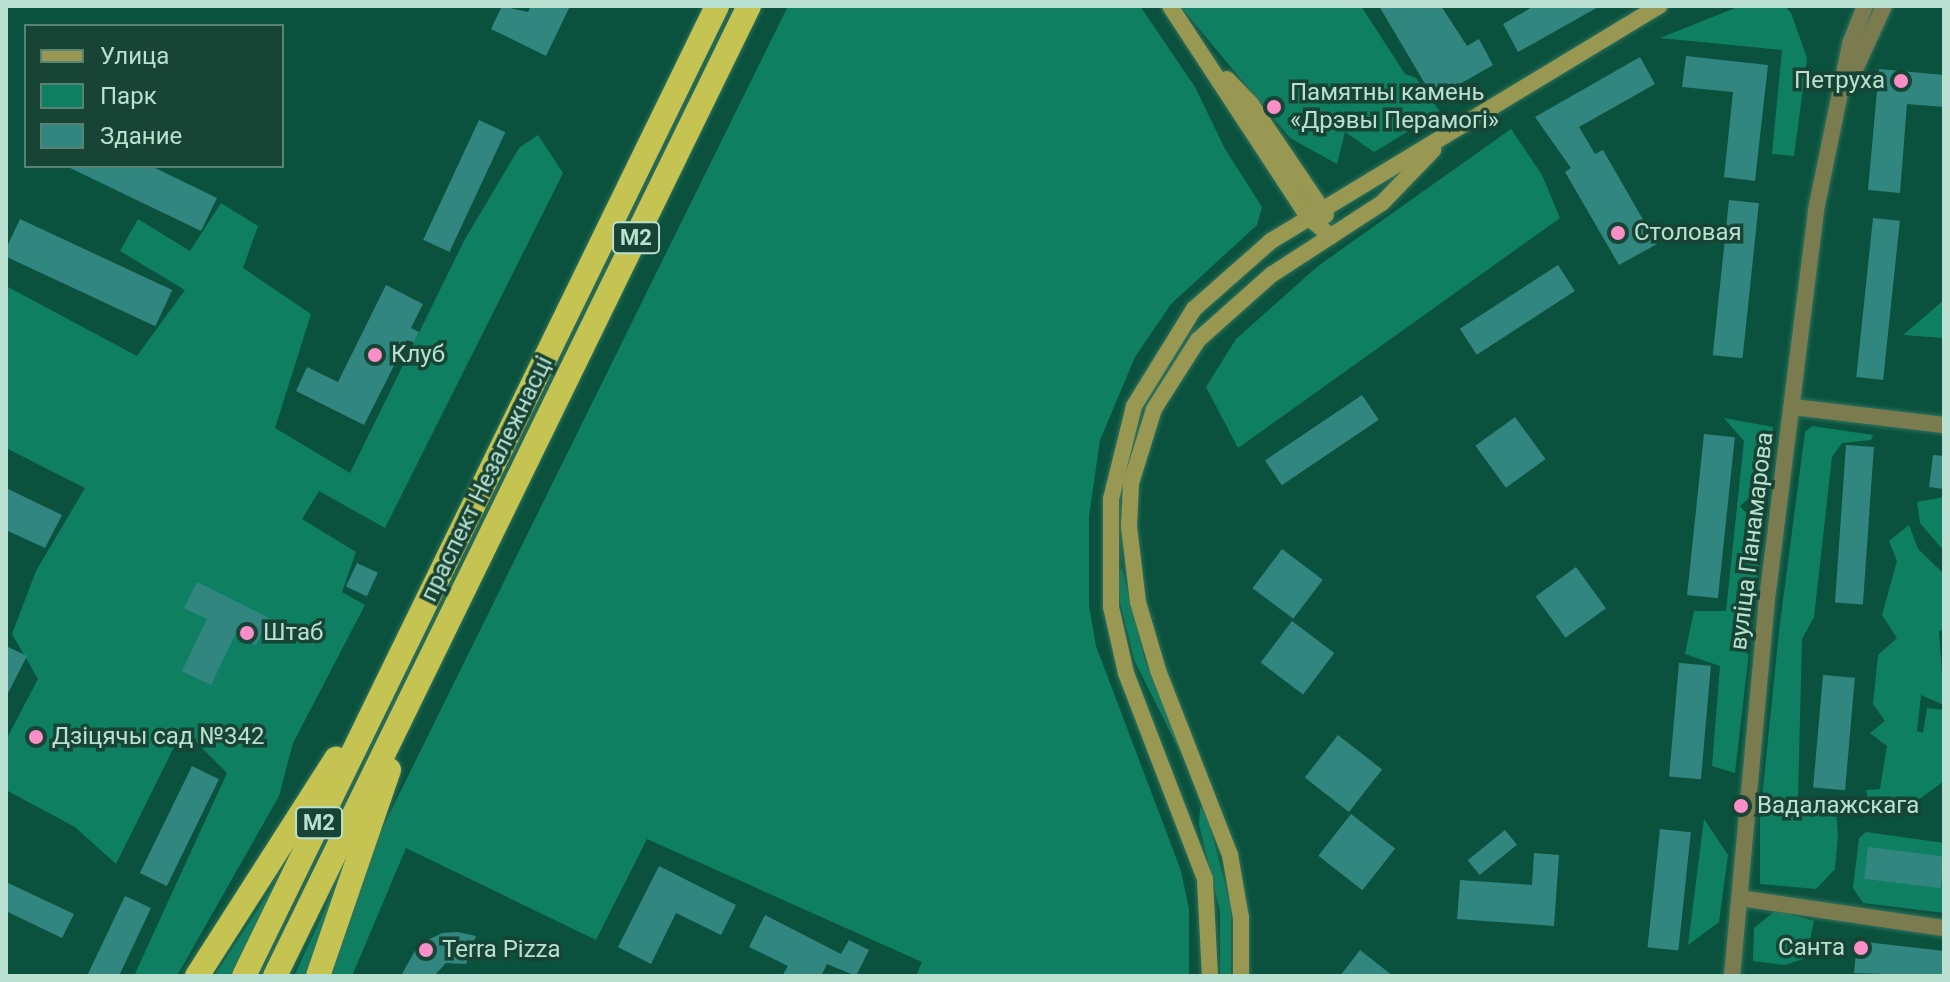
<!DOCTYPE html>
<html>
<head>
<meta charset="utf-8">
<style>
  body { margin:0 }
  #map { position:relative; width:1950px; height:982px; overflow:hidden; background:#0a523d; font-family:Roboto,sans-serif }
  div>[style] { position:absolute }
  .green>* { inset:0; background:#0e8061 }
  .building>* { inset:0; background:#318680; transform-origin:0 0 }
  .roads { filter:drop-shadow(0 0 2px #30715d) drop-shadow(0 0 2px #30715d) }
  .street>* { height:16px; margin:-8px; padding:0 8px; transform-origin:8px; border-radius:8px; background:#7b7b50 }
  .secondary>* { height:16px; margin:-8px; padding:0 8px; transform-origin:8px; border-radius:8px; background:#999853 }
  .highway>* { height:24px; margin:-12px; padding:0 12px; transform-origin:12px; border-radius:12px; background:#c5c351 }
  .dots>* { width:22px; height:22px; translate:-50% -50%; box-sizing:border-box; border:4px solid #174435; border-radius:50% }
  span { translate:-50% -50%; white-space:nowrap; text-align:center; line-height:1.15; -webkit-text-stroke:7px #174435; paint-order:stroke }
  .shield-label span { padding:2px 6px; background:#174435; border:2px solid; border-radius:6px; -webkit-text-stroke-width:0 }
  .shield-label { font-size:22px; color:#b9e0d0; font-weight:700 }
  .poi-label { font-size:24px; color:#b9e0d0 }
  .right { translate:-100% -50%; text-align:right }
  .left { translate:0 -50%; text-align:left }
  .street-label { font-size:24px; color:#b9e0d0 }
  .frame { position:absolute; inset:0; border:8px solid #b9e0d0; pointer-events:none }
  .legend { position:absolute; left:24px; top:24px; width:260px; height:144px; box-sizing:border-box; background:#174435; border:2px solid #588273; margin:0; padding:10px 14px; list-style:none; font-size:24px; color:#b9e0d0 }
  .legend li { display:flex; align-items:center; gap:16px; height:40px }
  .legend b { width:40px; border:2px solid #588273 }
</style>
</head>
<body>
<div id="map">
  <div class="green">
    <div style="clip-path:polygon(788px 6px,1140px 6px,1195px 87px,1225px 149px,1262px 207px,1257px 225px,1171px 304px,1135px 357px,1100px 440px,1089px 516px,1089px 606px,1096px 646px,1181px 871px,1189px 909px,1189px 976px,916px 976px,922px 962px,647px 839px,596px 940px,406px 848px,352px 976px,331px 976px,377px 839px)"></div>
    <div style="clip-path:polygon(1180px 6px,1361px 6px,1405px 74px,1416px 78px,1440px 112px,1374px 152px,1345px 132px,1337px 164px,1290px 138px)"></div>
    <div style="clip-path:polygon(1740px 6px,1785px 6px,1791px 13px,1807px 58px,1794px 156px,1772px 154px,1782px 50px,1660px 38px)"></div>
    <div style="clip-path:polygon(1511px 129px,1542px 175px,1560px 218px,1238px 448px,1206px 387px,1236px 339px,1318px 266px)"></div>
    <div style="clip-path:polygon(538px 135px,563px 173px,385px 528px,319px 491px,302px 519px,356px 552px,342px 592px,365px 605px,293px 743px,279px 796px,177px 976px,134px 976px,227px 773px,183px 729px,116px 864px,75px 827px,6px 790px,6px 740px,38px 679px,12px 634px,36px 571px,85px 488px,6px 448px,6px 286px,137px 356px,185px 290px,120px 251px,138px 219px,190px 251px,221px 203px,258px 226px,243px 268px,311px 314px,275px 428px,350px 473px,465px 239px,519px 148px)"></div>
    <div style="clip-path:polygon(1944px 300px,1944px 338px,1903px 335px)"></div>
    <div style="clip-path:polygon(1724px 418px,1773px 427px,1768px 482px,1740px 506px,1763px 532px,1735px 773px,1712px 766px,1720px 666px,1685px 654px,1694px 611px,1726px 611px,1744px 441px)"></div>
    <div style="clip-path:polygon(1812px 426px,1873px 435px,1871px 440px,1842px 443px,1832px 457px,1814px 617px,1802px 639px,1798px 798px,1836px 811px,1838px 834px,1835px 869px,1816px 889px,1760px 884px,1760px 818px,1779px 631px,1805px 432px)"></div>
    <div style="clip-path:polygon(1944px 497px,1944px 551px,1920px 523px,1917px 502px)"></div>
    <div style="clip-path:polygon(1909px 525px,1918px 549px,1944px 574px,1944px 630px,1939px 631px,1944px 705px,1921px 695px,1917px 731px,1923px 733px,1927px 708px,1944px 710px,1944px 781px,1914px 803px,1868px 799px,1866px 790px,1880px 789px,1887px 746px,1870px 733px,1885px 721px,1873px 704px,1878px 655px,1897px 638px,1882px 615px,1897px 561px,1889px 541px)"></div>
    <div style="clip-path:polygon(1122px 568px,1145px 660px,1188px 767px,1135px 662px,1120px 602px,1118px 575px)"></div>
    <div style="clip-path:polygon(1205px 807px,1231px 906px,1231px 976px,1220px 976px,1220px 911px,1199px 825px,1200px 808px)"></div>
    <div style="clip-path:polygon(1704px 819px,1728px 855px,1719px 922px,1688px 945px)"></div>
    <div style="clip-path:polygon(1866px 832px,1944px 843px,1944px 913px,1863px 903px,1853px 888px,1859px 838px)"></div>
    <div style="clip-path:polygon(351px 853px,308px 976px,294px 976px)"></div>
    <div style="clip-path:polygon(289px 862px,230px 976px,214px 976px)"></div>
    <div style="clip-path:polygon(1776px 910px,1814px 921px,1806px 958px,1785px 965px,1753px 961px,1754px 928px)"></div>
  </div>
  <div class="building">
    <div style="clip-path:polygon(502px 6px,528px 12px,531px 6px,570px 6px,546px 56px,491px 29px)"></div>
    <div style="clip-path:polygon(1379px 6px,1441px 6px,1467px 46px,1479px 39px,1493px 65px,1434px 99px)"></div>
    <div style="clip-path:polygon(1534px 6px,1600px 6px,1518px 52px,1503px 24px)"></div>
    <div style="clip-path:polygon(1686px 56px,1768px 65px,1755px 181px,1724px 177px,1733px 92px,1682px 87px)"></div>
    <div style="clip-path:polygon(1640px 57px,1655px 84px,1579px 127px,1595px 154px,1603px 150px,1657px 244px,1619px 265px,1565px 172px,1571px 168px,1535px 117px)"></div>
    <div style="clip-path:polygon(1879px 69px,1944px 75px,1944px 107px,1907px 104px,1900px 193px,1868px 190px)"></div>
    <div style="left:479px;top:120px;width:29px;height:132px;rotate:25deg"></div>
    <div style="clip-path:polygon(66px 166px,151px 166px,217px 198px,201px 231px)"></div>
    <div style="left:1729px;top:200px;width:30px;height:156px;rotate:6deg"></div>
    <div style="left:1873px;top:218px;width:27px;height:160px;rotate:6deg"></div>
    <div style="left:20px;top:219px;width:168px;height:40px;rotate:25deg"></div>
    <div style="left:1558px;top:265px;width:31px;height:117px;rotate:57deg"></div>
    <div style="clip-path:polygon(386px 285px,423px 304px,411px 328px,419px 332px,414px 343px,407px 340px,364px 425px,296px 391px,307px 367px,338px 382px)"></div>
    <div style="left:1362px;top:395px;width:30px;height:117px;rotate:56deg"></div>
    <div style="left:1515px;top:417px;width:52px;height:49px;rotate:54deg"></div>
    <div style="left:1704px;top:434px;width:31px;height:162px;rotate:6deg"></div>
    <div style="left:1846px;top:445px;width:28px;height:158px;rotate:4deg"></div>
    <div style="clip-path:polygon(1933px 455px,1944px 456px,1944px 489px,1929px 487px)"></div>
    <div style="clip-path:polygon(6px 488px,62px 515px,45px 548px,6px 530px)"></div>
    <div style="left:1282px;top:549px;width:51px;height:49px;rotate:37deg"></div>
    <div style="left:357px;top:563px;width:23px;height:26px;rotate:25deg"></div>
    <div style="left:1576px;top:567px;width:51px;height:50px;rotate:54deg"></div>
    <div style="clip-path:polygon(197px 582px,269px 618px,256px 645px,235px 635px,211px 685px,182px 671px,207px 619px,184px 608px)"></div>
    <div style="left:1292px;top:621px;width:53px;height:52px;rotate:37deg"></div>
    <div style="clip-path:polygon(6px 646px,27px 656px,6px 697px)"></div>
    <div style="left:1679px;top:663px;width:32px;height:114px;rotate:5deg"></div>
    <div style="left:1823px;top:675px;width:32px;height:113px;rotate:5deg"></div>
    <div style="left:1338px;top:735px;width:56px;height:54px;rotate:38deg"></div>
    <div style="left:192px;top:766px;width:30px;height:119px;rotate:26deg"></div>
    <div style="left:1351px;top:814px;width:56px;height:53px;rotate:38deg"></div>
    <div style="left:1660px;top:829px;width:31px;height:119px;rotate:6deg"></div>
    <div style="left:1505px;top:830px;width:19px;height:48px;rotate:51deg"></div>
    <div style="left:1868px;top:847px;width:77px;height:32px;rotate:7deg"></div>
    <div style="clip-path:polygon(1534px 853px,1559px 855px,1554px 926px,1457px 919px,1460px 880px,1532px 885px)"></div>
    <div style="clip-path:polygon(659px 866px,736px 905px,721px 935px,676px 913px,651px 964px,618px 947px)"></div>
    <div style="clip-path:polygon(6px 882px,74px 914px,62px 938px,6px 911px)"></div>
    <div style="clip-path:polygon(125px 896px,151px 908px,119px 976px,87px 976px)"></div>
    <div style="clip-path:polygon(765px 915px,841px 954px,849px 940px,869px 950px,856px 976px,827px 964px,821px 976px,782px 976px,788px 966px,749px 947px)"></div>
    <div style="clip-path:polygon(458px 932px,476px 936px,466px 964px,446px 963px,434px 976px,401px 976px,418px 945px,442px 933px)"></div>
    <div style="clip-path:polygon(1857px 941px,1944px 951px,1944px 976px,1854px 973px)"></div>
    <div style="clip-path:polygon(1360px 950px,1393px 976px,1340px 976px)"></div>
  </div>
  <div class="roads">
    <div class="street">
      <div style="left:1849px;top:83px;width:85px;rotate:-65.6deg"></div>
      <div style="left:1793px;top:407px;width:152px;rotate:6.8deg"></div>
      <div style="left:1740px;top:898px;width:206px;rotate:8.4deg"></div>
      <div style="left:1732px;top:976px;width:371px;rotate:-84.7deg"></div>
      <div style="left:1766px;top:607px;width:405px;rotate:-82.8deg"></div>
      <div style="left:1817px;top:205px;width:164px;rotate:-78.4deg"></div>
      <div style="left:1850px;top:44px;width:41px;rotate:-68.5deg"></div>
    </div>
    <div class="secondary">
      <div style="left:1170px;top:6px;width:252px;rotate:56.8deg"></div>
      <div style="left:1308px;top:217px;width:30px;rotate:40deg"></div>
      <div style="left:1227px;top:79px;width:35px;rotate:46deg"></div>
      <div style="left:1251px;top:104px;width:134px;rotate:56deg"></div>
      <div style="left:1210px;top:976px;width:97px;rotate:-93deg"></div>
      <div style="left:1205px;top:879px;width:221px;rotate:-111deg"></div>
      <div style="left:1126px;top:673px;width:68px;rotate:-102.8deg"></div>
      <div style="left:1111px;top:607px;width:108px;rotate:-90deg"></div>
      <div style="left:1111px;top:499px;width:96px;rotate:-76.1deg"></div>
      <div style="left:1134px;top:406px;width:114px;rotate:-58.3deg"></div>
      <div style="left:1194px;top:309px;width:103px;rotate:-41.4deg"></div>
      <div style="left:1271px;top:241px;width:454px;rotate:-31.2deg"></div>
      <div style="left:1241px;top:976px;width:58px;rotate:-90deg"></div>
      <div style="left:1241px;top:918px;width:64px;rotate:-99.9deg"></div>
      <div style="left:1230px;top:855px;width:199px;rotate:-111.3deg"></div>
      <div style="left:1158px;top:670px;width:71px;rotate:-106.4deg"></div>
      <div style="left:1138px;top:602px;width:77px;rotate:-96.8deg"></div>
      <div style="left:1129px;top:526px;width:43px;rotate:-87.3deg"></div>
      <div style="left:1131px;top:483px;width:77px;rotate:-72.7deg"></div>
      <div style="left:1154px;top:409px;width:82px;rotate:-57.5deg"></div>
      <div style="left:1198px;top:340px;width:98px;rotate:-41.7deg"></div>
      <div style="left:1271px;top:275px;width:132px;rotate:-33deg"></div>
      <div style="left:1382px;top:203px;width:74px;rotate:-46.1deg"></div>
    </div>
    <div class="highway">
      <div style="left:197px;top:976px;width:258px;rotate:-57.4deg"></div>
      <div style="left:244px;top:976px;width:1079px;rotate:-64deg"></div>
      <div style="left:275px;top:976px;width:1080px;rotate:-63.96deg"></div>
      <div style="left:318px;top:976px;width:218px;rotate:-71deg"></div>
    </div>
  </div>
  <div class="dots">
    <div style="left:1901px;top:81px;background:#fa8fc7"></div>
    <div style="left:1274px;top:107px;background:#fa8fc7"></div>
    <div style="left:1618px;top:233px;background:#fa8fc7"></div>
    <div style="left:375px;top:355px;background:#fa8fc7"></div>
    <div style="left:247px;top:633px;background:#fa8fc7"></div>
    <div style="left:36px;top:737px;background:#fa8fc7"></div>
    <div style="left:1741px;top:806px;background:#fa8fc7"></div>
    <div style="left:1861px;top:948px;background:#fa8fc7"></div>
    <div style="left:426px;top:950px;background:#fa8fc7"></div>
  </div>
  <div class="shield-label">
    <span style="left:636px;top:238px">М2</span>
    <span style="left:319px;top:823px">М2</span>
  </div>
  <div class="poi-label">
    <span class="right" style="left:1885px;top:81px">Петруха</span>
    <span class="left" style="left:1290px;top:107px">Памятны камень<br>«Дрэвы Перамогі»</span>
    <span class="left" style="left:1634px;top:233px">Столовая</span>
    <span class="left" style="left:391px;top:355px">Клуб</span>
    <span class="left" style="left:263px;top:633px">Штаб</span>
    <span class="left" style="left:52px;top:737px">Дзіцячы сад №342</span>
    <span class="left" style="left:1757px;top:806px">Вадалажскага</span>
    <span class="right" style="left:1845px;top:948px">Санта</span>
    <span class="left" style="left:442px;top:950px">Terra Pizza</span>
  </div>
  <div class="street-label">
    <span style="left:487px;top:479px;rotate:-64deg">праспект Незалежнасці</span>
    <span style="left:1752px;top:541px;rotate:-83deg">вуліца Панамарова</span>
  </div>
  <div class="frame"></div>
  <ul class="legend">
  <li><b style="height:10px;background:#999853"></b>Улица</li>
  <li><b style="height:22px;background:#0e8061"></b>Парк</li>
  <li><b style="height:22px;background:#318680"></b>Здание</li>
  </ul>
</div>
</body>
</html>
